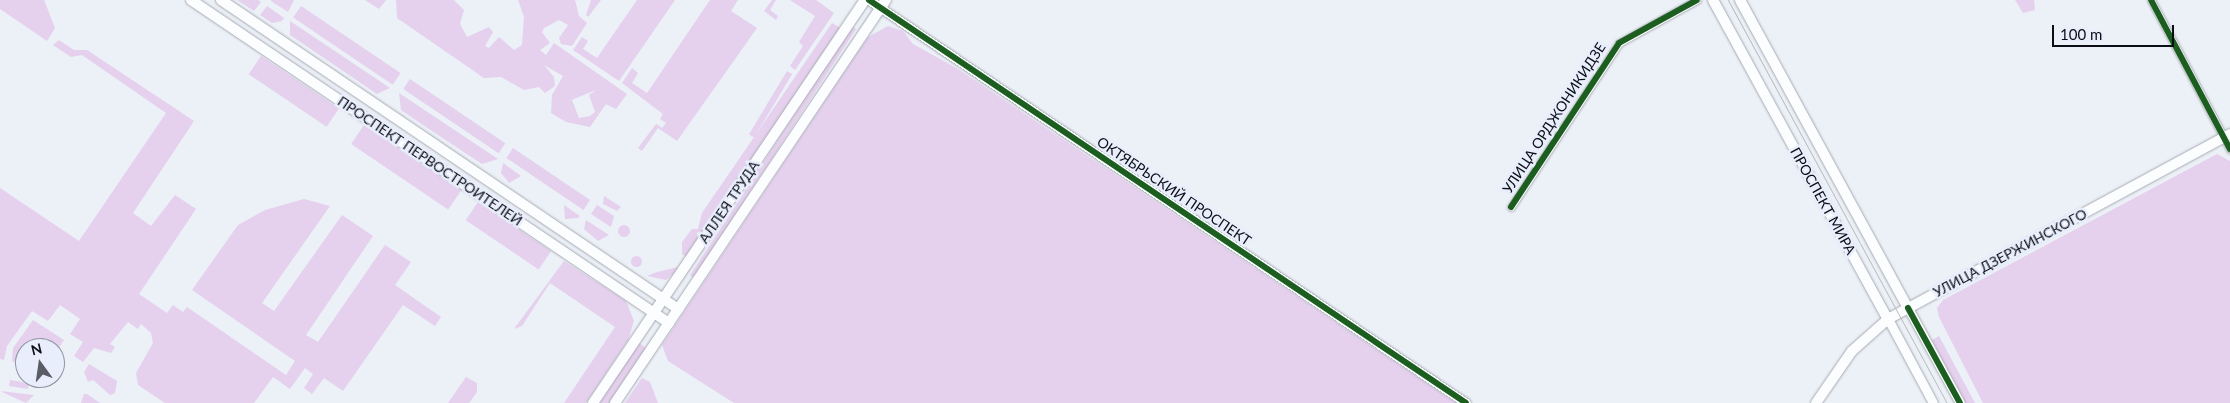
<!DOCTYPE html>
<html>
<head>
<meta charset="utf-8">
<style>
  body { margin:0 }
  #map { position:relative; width:2230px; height:403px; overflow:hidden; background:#ecf0f7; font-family:Lato,sans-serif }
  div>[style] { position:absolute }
  .green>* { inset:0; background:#e5d0ee; transform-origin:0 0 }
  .round { border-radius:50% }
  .roads { filter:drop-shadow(0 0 1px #a7abb2) drop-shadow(0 0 1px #a7abb2) }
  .minor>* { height:7px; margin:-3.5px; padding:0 3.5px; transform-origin:3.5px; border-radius:3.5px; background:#fcfdfe }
  .tertiary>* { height:9px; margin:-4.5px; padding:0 4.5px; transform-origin:4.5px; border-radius:4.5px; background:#fcfdfe }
  .secondary>* { height:10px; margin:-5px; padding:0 5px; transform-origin:5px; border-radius:5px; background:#fcfdfe }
  .tram>* { height:1px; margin:-0.5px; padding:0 0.5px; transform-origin:0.5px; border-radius:0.5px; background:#bbbbbd }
  .cycleway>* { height:6px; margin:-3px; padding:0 3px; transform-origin:3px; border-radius:3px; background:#1b5e20 }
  span { translate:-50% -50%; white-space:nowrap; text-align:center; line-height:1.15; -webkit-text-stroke:5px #e8eefc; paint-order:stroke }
  .street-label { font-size:14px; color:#0b0e16 }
  .north { position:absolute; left:15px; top:338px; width:50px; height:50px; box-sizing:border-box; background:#e8eefc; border:1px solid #9094a0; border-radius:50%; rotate:346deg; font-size:14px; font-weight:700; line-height:20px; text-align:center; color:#0b0e16 }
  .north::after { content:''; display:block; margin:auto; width:18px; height:22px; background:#5a5d65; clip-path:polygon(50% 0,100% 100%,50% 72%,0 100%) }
  .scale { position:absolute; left:2052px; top:25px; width:122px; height:22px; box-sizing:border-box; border:2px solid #0b0e16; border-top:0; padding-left:6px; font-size:15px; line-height:18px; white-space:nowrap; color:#0b0e16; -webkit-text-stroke:4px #e8eefc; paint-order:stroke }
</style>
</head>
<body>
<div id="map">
  <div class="green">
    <div style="clip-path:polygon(0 0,44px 0,55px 28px,47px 41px,0 9px)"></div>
    <div style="clip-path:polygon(237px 0,258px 0,261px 2px,254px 11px)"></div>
    <div style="clip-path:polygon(294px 0,288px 12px,271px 1px,271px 0)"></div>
    <div style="clip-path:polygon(365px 0,386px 0,379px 9px)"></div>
    <div style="clip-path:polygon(evenodd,396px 0,454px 0,464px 10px,460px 24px,467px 37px,489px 27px,493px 32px,485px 46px,489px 48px,499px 37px,514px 50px,522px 45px,524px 17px,518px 0,575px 0,579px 16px,587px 23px,572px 46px,561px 44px,559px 38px,568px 25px,559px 20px,544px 28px,542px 32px,550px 43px,540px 50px,546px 55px,554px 43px,627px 94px,616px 109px,606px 104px,590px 127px,566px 122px,551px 113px,552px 95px,563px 76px,544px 65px,554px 77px,555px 86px,545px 93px,539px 87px,524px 90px,501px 77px,484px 78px,397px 18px,396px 0,596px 90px,589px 95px,595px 112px,590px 116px,579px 118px,572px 100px,564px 103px,596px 90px)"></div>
    <div style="clip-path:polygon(591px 0,601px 0,588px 17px,586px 15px)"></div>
    <div style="clip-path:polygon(637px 0,675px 0,619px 81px,573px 50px,582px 37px,588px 41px,583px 49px,597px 58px)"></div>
    <div style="clip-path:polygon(710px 0,738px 0,731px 11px,757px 28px,677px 141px,658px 128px,642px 151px,638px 148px,656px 124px,662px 128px,666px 123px,660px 119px,663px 114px,622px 83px,632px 68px,638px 73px,632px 83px,647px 93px)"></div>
    <div style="clip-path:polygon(772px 0,776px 0,770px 10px,778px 16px,776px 20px,764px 11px)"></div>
    <div style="clip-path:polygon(790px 0,816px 0,834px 13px,795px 70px,790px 66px,803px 46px,799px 42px,815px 16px)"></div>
    <div style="clip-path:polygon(2015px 0,2034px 0,2035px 10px,2023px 13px)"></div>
    <div style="clip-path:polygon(267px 6px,284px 18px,282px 21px,272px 23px,260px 15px)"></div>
    <div style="left:301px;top:6px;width:120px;height:14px;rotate:34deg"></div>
    <div style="clip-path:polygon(290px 21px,390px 88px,377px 94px,290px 35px)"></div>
    <div style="clip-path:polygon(832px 23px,842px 29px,688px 258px,682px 254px,682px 242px,692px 229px,698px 229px,702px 213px)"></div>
    <div style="clip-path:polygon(888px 26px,903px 31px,913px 44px,958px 69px,1456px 403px,734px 403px,668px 361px,662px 345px,868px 37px)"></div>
    <div style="left:856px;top:29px;width:297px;height:5px;rotate:123deg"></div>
    <div style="clip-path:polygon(59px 40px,74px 50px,87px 50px,194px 121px,133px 213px,151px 226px,175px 195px,196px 209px,139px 294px,167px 313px,173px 305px,183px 312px,187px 307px,286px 375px,295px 361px,192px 290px,238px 225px,265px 210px,304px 199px,330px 206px,262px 303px,274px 311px,342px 215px,373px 236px,306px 335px,318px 342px,385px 245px,411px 262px,395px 285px,441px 317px,435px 326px,403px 305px,343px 391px,324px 378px,312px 394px,304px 388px,313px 374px,305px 368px,290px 389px,273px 377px,254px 403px,165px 403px,138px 385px,136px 373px,153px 343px,151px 333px,141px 324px,138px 329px,128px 322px,110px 344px,115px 347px,111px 353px,94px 348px,83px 362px,74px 356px,83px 342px,70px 334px,80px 319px,60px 305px,48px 321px,32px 311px,7px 346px,4px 360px,0 359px,0 188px,79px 241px,166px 113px,82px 55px,71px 57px,53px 45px)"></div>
    <div style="left:261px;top:56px;width:94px;height:22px;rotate:34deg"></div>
    <div style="left:787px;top:71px;width:6px;height:74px;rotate:31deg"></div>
    <div style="left:410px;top:79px;width:115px;height:12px;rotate:34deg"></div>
    <div style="clip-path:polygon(399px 93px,498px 159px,482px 164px,429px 129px,401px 110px)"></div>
    <div style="left:364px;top:125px;width:117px;height:23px;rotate:34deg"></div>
    <div style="left:513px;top:148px;width:93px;height:12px;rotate:34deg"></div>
    <div style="clip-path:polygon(2217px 154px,2230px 161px,2230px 403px,1983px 403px,1939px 317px,1937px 308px,1943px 300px)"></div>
    <div style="clip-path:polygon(503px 163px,521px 176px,509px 183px,501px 173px)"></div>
    <div style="clip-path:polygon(604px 196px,621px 207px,617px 211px,603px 204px)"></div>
    <div style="left:478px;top:202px;width:88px;height:22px;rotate:34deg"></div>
    <div style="clip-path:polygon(564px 205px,580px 216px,578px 218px,565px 219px)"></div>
    <div style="clip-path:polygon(597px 205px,614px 216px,611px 227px,591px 214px)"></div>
    <div style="clip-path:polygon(586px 220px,609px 235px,598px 241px,584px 229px)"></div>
    <div class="round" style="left:618px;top:225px;width:12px;height:12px"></div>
    <div class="round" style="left:630.5px;top:255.5px;width:11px;height:11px"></div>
    <div style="clip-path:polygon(564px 261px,626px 301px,634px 321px,628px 340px,586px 403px,564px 403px,615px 327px,550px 283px,522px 326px,514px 329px)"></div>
    <div style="clip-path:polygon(682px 266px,666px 280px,647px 276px,657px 272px)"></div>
    <div style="clip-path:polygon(33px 320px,64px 340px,55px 353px,55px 348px,25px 348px,25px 368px,12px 361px,13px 348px)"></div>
    <div style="clip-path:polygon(1939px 336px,1975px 403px,1965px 403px,1932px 340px)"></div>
    <div style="clip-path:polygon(639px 343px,646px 348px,610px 403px,599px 403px)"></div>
    <div style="clip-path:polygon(89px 364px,117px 381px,115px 393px,110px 395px,93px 380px,88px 382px,84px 372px)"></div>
    <div style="clip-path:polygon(466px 377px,477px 383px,477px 392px,469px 403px,448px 403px)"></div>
    <div style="clip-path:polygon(642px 378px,650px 382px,658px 403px,625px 403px)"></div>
    <div style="left:10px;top:380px;width:19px;height:6px;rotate:9deg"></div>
    <div style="clip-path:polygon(0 391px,34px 395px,26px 403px)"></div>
    <div style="clip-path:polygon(84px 394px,87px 394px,100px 403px,81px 403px)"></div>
  </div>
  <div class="roads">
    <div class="minor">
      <div style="left:2151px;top:0;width:169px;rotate:62.1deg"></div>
      <div style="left:1511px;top:207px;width:196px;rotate:-56.6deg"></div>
      <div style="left:1619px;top:43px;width:89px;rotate:-28.9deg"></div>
    </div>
    <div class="tertiary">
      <div style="left:869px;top:0;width:720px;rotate:34.02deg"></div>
      <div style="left:1908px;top:308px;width:108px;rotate:61.3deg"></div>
      <div style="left:1888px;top:319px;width:95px;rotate:61.8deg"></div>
    </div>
    <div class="secondary">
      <div style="left:191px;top:0;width:577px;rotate:34.05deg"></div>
      <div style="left:221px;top:0;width:552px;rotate:34.06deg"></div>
      <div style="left:1713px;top:0;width:364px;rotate:61.3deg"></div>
      <div style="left:1740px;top:0;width:351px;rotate:61.4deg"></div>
      <div style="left:593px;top:403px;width:486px;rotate:-56deg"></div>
      <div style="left:615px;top:403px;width:486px;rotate:-56.1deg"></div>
      <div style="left:1816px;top:403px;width:63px;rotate:-55.3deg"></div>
      <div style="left:1852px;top:351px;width:48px;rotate:-41.6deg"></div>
      <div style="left:1888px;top:319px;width:389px;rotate:-28.4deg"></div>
    </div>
  </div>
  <div class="tram">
    <div style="left:1728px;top:0;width:459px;rotate:61.5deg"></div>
  </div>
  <div class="cycleway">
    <div style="left:869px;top:0;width:720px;rotate:34.02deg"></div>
    <div style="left:2151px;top:0;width:169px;rotate:62.1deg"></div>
    <div style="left:1511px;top:207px;width:196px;rotate:-56.6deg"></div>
    <div style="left:1619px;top:43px;width:89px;rotate:-28.9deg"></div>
    <div style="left:1908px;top:308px;width:108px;rotate:61.3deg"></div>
  </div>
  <div class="street-label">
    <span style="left:1554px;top:118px;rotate:-57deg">УЛИЦА ОРДЖОНИКИДЗЕ</span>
    <span style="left:430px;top:161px;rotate:34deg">ПРОСПЕКТ ПЕРВОСТРОИТЕЛЕЙ</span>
    <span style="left:1174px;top:191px;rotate:34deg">ОКТЯБРЬСКИЙ ПРОСПЕКТ</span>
    <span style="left:1823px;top:201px;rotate:61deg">ПРОСПЕКТ МИРА</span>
    <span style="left:729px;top:202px;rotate:-56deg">АЛЛЕЯ ТРУДА</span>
    <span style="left:2010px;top:253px;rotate:-28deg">УЛИЦА ДЗЕРЖИНСКОГО</span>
  </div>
  <div class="north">N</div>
  <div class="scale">100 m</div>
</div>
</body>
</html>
